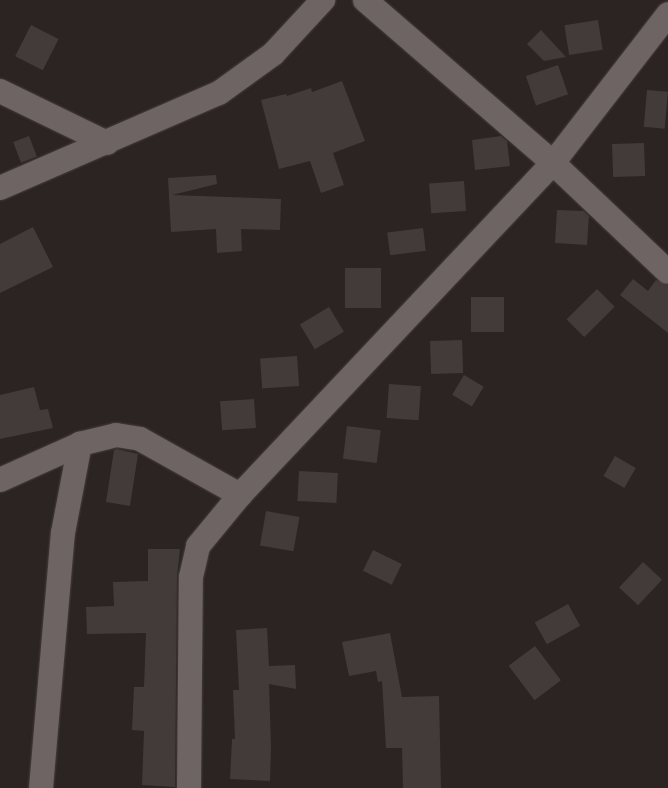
<!DOCTYPE html>
<html>
<head>
<meta charset="utf-8">
<style>
  body { margin:0 }
  #map { position:relative; width:668px; height:788px; overflow:hidden; background:#2c2323; font-family:"Archivo Narrow",sans-serif }
  div>[style] { position:absolute }
  .building>* { inset:0; background:#433a3a; transform-origin:0 0 }
  .roads { filter:drop-shadow(0 0 1px #463e3e) drop-shadow(0 0 1px #463e3e) }
  .street>* { height:24px; margin:-12px; padding:0 12px; transform-origin:12px; border-radius:12px; background:#6e6464 }
  span { translate:-50% -50%; white-space:nowrap; text-align:center; line-height:1.15; -webkit-text-stroke:5px #221a19; paint-order:stroke }
</style>
</head>
<body>
<div id="map">
  <div class="building">
    <div style="left:598px;top:20px;width:30px;height:34px;rotate:81deg"></div>
    <div style="left:31px;top:25px;width:31px;height:35px;rotate:27deg"></div>
    <div style="clip-path:polygon(541px 30px,566px 57px,544px 61px,527px 44px)"></div>
    <div style="left:558px;top:65px;width:31px;height:34px;rotate:71deg"></div>
    <div style="clip-path:polygon(342px 81px,365px 141px,333px 153px,344px 185px,321px 193px,310px 161px,279px 169px,261px 100px,286px 94px,287px 96px,311px 88px,312px 92px)"></div>
    <div style="left:647px;top:90px;width:21px;height:37px;rotate:5deg"></div>
    <div style="left:29px;top:136px;width:22px;height:17px;rotate:69deg"></div>
    <div style="clip-path:polygon(501px 136px,507px 141px,510px 166px,475px 170px,472px 140px)"></div>
    <div style="left:644px;top:143px;width:33px;height:32px;rotate:88deg"></div>
    <div style="clip-path:polygon(216px 175px,217px 184px,172px 195px,281px 199px,280px 230px,241px 229px,242px 251px,217px 253px,216px 229px,171px 232px,168px 178px)"></div>
    <div style="left:464px;top:181px;width:30px;height:35px;rotate:86deg"></div>
    <div style="clip-path:polygon(557px 210px,584px 211px,589px 216px,587px 245px,555px 243px)"></div>
    <div style="clip-path:polygon(33px 227px,53px 267px,0 293px,0 244px)"></div>
    <div style="left:423px;top:228px;width:23px;height:36px;rotate:83deg"></div>
    <div style="left:345px;top:268px;width:36px;height:40px"></div>
    <div style="clip-path:polygon(633px 279px,648px 291px,656px 280px,668px 285px,668px 333px,620px 295px)"></div>
    <div style="left:597px;top:289px;width:25px;height:43px;rotate:45deg"></div>
    <div style="left:471px;top:297px;width:33px;height:35px"></div>
    <div style="left:329px;top:307px;width:29px;height:34px;rotate:59deg"></div>
    <div style="left:462px;top:340px;width:33px;height:32px;rotate:88deg"></div>
    <div style="left:297px;top:356px;width:30px;height:37px;rotate:86deg"></div>
    <div style="left:464px;top:375px;width:23px;height:23px;rotate:31deg"></div>
    <div style="left:389px;top:384px;width:32px;height:34px;rotate:4deg"></div>
    <div style="clip-path:polygon(34px 387px,40px 410px,48px 409px,53px 428px,0 439px,0 395px)"></div>
    <div style="left:254px;top:399px;width:29px;height:34px;rotate:86deg"></div>
    <div style="left:347px;top:426px;width:34px;height:33px;rotate:7deg"></div>
    <div style="clip-path:polygon(117px 449px,138px 454px,130px 506px,106px 502px,114px 450px)"></div>
    <div style="left:615px;top:456px;width:24px;height:23px;rotate:30deg"></div>
    <div style="left:299px;top:471px;width:39px;height:30px;rotate:3deg"></div>
    <div style="left:266px;top:511px;width:34px;height:35px;rotate:10deg"></div>
    <div style="clip-path:polygon(148px 549px,180px 549px,177px 577px,175px 787px,142px 785px,144px 731px,132px 730px,134px 687px,144px 687px,146px 633px,87px 634px,86px 607px,114px 606px,113px 582px,148px 581px)"></div>
    <div style="left:373px;top:550px;width:32px;height:23px;rotate:26deg"></div>
    <div style="left:643px;top:562px;width:26px;height:35px;rotate:43deg"></div>
    <div style="left:568px;top:604px;width:25px;height:38px;rotate:61deg"></div>
    <div style="clip-path:polygon(267px 628px,269px 666px,295px 665px,296px 689px,269px 684px,271px 747px,270px 781px,230px 779px,232px 739px,235px 739px,233px 690px,239px 690px,236px 630px)"></div>
    <div style="clip-path:polygon(390px 633px,402px 697px,439px 696px,441px 788px,403px 788px,402px 748px,386px 748px,382px 681px,378px 682px,376px 671px,349px 676px,342px 642px)"></div>
    <div style="left:535px;top:646px;width:43px;height:33px;rotate:53deg"></div>
  </div>
  <div class="roads">
    <div class="street">
      <div style="left:365px;top:0;width:249px;rotate:40.9deg"></div>
      <div style="left:553px;top:163px;width:158px;rotate:43.5deg"></div>
      <div style="left:0;top:91px;width:119px;rotate:25.9deg"></div>
      <div style="left:0;top:188px;width:239px;rotate:-23.5deg"></div>
      <div style="left:219px;top:93px;width:67px;rotate:-35.8deg"></div>
      <div style="left:273px;top:54px;width:74px;rotate:-47.2deg"></div>
      <div style="left:0;top:480px;width:88px;rotate:-24.2deg"></div>
      <div style="left:80px;top:444px;width:37px;rotate:-14deg"></div>
      <div style="left:116px;top:435px;width:24px;rotate:9deg"></div>
      <div style="left:140px;top:439px;width:115px;rotate:29.2deg"></div>
      <div style="left:41px;top:788px;width:256px;rotate:-85.1deg"></div>
      <div style="left:63px;top:533px;width:91px;rotate:-79.2deg"></div>
      <div style="left:189px;top:788px;width:211px;rotate:-89.5deg"></div>
      <div style="left:191px;top:577px;width:32px;rotate:-77deg"></div>
      <div style="left:198px;top:546px;width:66px;rotate:-50.5deg"></div>
      <div style="left:240px;top:495px;width:456px;rotate:-46.7deg"></div>
      <div style="left:553px;top:163px;width:188px;rotate:-52.3deg"></div>
    </div>
  </div>
</div>
</body>
</html>
